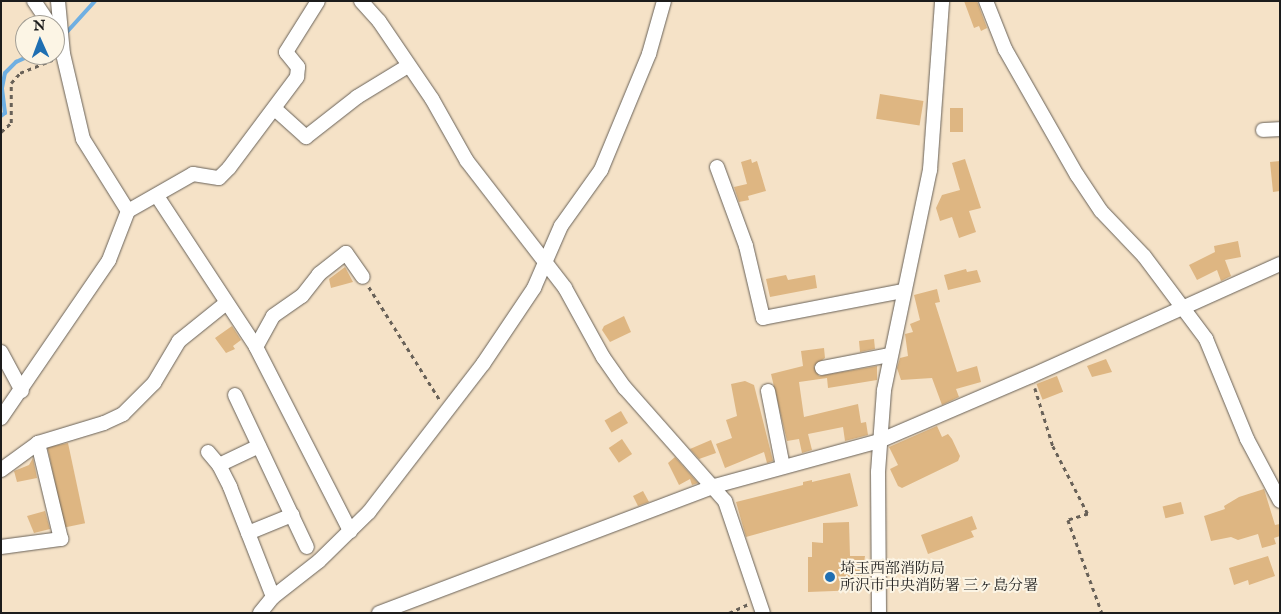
<!DOCTYPE html>
<html>
<head>
<meta charset="utf-8">
<style>
  body { margin:0 }
  #map { position:relative; width:1281px; height:614px; overflow:hidden; background:#f5e2c7; font-family:"IM FELL English","Noto Serif JP",serif }
  div>[style] { position:absolute }
  .stream>* { height:4px; margin:-2px; padding:0 2px; transform-origin:2px; border-radius:2px; background:#6fafe2 }
  .building>* { inset:0; background:#deb682; transform-origin:0 0 }
  .path>* { height:2.5px; margin-top:-1.25px; transform-origin:0; background:repeating-linear-gradient(90deg,#686158 0 4px,transparent 0 8px) }
  .roads { filter:drop-shadow(0 0 1px #686158) drop-shadow(0 0 1px #686158) }
  .minor>* { height:14px; margin:-7px; padding:0 7px; transform-origin:7px; border-radius:7px; background:#fff }
  .dots>* { width:14px; height:14px; translate:-50% -50%; box-sizing:border-box; border:2px solid #fcf5e5; border-radius:50% }
  span { translate:-50% -50%; white-space:nowrap; text-align:center; line-height:1.15; -webkit-text-stroke:4px #fcf5e5; paint-order:stroke }
  .poi-label { font-size:15px; color:#1c1c1c }
  .left { translate:0 -50%; text-align:left }
  .frame { position:absolute; inset:0; border:2px solid #1c1c1c; pointer-events:none }
  .north { position:absolute; left:15px; top:15px; width:50px; height:50px; box-sizing:border-box; background:#fcf5e5; border:1px solid #a29e95; border-radius:50%; rotate:358deg; font-size:14px; font-weight:700; line-height:20px; text-align:center; color:#1c1c1c }
  .north::after { content:''; display:block; margin:auto; width:18px; height:22px; background:#1f6fb2; clip-path:polygon(50% 0,100% 100%,50% 72%,0 100%) }
</style>
</head>
<body>
<div id="map">
  <div class="stream">
    <div style="left:66px;top:33px;width:43px;rotate:-47.8deg"></div>
    <div style="left:1px;top:116px;width:5px;rotate:-37deg"></div>
    <div style="left:5px;top:113px;width:25px;rotate:-97deg"></div>
    <div style="left:2px;top:88px;width:15px;rotate:-79deg"></div>
    <div style="left:5px;top:73px;width:16px;rotate:-45deg"></div>
    <div style="left:16px;top:62px;width:17px;rotate:-25deg"></div>
  </div>
  <div class="building">
    <div style="clip-path:polygon(964px 1px,977px 1px,987px 28px,981px 31px,979px 26px,974px 28px)"></div>
    <div style="left:880px;top:94px;width:44px;height:25px;rotate:9deg"></div>
    <div style="left:950px;top:108px;width:13px;height:24px"></div>
    <div style="clip-path:polygon(751px 159px,752px 163px,757px 161px,766px 191px,748px 196px,749px 200px,739px 202px,734px 187px,747px 184px,741px 162px)"></div>
    <div style="clip-path:polygon(965px 159px,981px 208px,969px 211px,976px 232px,959px 238px,952px 217px,940px 221px,936px 208px,942px 195px,960px 190px,952px 163px)"></div>
    <div style="clip-path:polygon(1280px 161px,1280px 191px,1273px 192px,1270px 162px)"></div>
    <div style="clip-path:polygon(1238px 241px,1241px 257px,1225px 260px,1231px 276px,1221px 281px,1217px 270px,1197px 280px,1189px 265px,1215px 252px,1214px 246px)"></div>
    <div style="clip-path:polygon(345px 267px,353px 282px,331px 288px,329px 279px)"></div>
    <div style="clip-path:polygon(966px 269px,967px 272px,977px 270px,981px 282px,948px 290px,944px 275px)"></div>
    <div style="clip-path:polygon(786px 275px,788px 280px,815px 275px,817px 288px,770px 297px,766px 279px)"></div>
    <div style="clip-path:polygon(937px 289px,940px 302px,935px 303px,957px 372px,977px 366px,981px 382px,956px 389px,959px 397px,942px 405px,932px 378px,901px 380px,897px 368px,900px 358px,908px 356px,905px 334px,913px 332px,910px 324px,920px 320px,914px 295px)"></div>
    <div style="clip-path:polygon(624px 316px,631px 332px,610px 342px,602px 330px,604px 326px)"></div>
    <div style="clip-path:polygon(232px 326px,241px 340px,233px 346px,235px 349px,226px 353px,215px 338px)"></div>
    <div style="clip-path:polygon(874px 339px,875px 349px,860px 352px,859px 341px)"></div>
    <div style="clip-path:polygon(824px 348px,825px 358px,814px 366px,819px 376px,877px 366px,877px 380px,828px 388px,827px 378px,799px 382px,804px 417px,858px 404px,861px 423px,866px 422px,868px 435px,845px 441px,843px 427px,808px 434px,812px 450px,802px 453px,799px 439px,787px 441px,771px 374px,803px 366px,801px 351px)"></div>
    <div style="clip-path:polygon(1106px 359px,1112px 372px,1092px 377px,1087px 366px)"></div>
    <div style="left:1057px;top:376px;width:17px;height:22px;rotate:69deg"></div>
    <div style="clip-path:polygon(745px 381px,754px 385px,773px 461px,767px 463px,764px 452px,725px 468px,716px 444px,732px 438px,726px 420px,737px 416px,731px 384px)"></div>
    <div style="left:621px;top:411px;width:14px;height:19px;rotate:60deg"></div>
    <div style="clip-path:polygon(937px 426px,942px 437px,948px 434px,952px 439px,960px 456px,958px 461px,902px 488px,898px 486px,890px 469px,898px 465px,889px 447px)"></div>
    <div style="left:622px;top:439px;width:18px;height:16px;rotate:56deg"></div>
    <div style="clip-path:polygon(711px 440px,716px 453px,699px 459px,690px 449px)"></div>
    <div style="left:68px;top:443px;width:82px;height:21px;rotate:78deg"></div>
    <div style="clip-path:polygon(675px 457px,698px 483px,692px 485px,690px 479px,679px 485px,668px 463px)"></div>
    <div style="clip-path:polygon(33px 458px,37px 478px,17px 482px,14px 471px,29px 465px)"></div>
    <div style="clip-path:polygon(850px 473px,858px 506px,746px 537px,736px 502px,803px 485px,803px 482px,812px 480px,812px 482px)"></div>
    <div style="clip-path:polygon(1264px 489px,1275px 525px,1280px 524px,1280px 536px,1274px 538px,1276px 544px,1262px 548px,1258px 534px,1238px 540px,1231px 537px,1211px 541px,1204px 516px,1225px 509px,1224px 506px,1239px 497px)"></div>
    <div style="clip-path:polygon(643px 491px,649px 502px,638px 506px,633px 496px)"></div>
    <div style="left:1181px;top:502px;width:12px;height:19px;rotate:76deg"></div>
    <div style="clip-path:polygon(45px 511px,50px 529px,34px 533px,27px 516px)"></div>
    <div style="clip-path:polygon(972px 516px,977px 529px,971px 531px,974px 537px,928px 554px,921px 535px)"></div>
    <div style="clip-path:polygon(849px 522px,850px 556px,865px 556px,860px 590px,808px 592px,808px 557px,812px 557px,812px 542px,823px 543px,823px 523px)"></div>
    <div style="clip-path:polygon(1268px 556px,1275px 576px,1249px 585px,1248px 580px,1234px 585px,1229px 568px)"></div>
  </div>
  <div class="path">
    <div style="left:1px;top:132px;width:13px;rotate:-42deg"></div>
    <div style="left:11px;top:123px;width:40px;rotate:-90deg"></div>
    <div style="left:11px;top:83px;width:13px;rotate:-48deg"></div>
    <div style="left:20px;top:73px;width:35px;rotate:-22deg"></div>
    <div style="left:369px;top:287px;width:133px;rotate:57.9deg"></div>
    <div style="left:1035px;top:388px;width:61px;rotate:72.8deg"></div>
    <div style="left:1053px;top:446px;width:76px;rotate:62.8deg"></div>
    <div style="left:1088px;top:514px;width:21px;rotate:163deg"></div>
    <div style="left:1068px;top:520px;width:99px;rotate:69.9deg"></div>
    <div style="left:729px;top:613px;width:21px;rotate:-25deg"></div>
  </div>
  <div class="roads">
    <div class="minor">
      <div style="left:34px;top:1px;width:29px;rotate:56deg"></div>
      <div style="left:361px;top:1px;width:27px;rotate:48deg"></div>
      <div style="left:379px;top:21px;width:94px;rotate:55.8deg"></div>
      <div style="left:432px;top:99px;width:71px;rotate:60.6deg"></div>
      <div style="left:467px;top:161px;width:160px;rotate:52.3deg"></div>
      <div style="left:565px;top:288px;width:79px;rotate:61.2deg"></div>
      <div style="left:603px;top:357px;width:38px;rotate:55deg"></div>
      <div style="left:625px;top:388px;width:151px;rotate:48.5deg"></div>
      <div style="left:725px;top:501px;width:118px;rotate:71.3deg"></div>
      <div style="left:986px;top:1px;width:52px;rotate:68.4deg"></div>
      <div style="left:1005px;top:49px;width:145px;rotate:60.3deg"></div>
      <div style="left:1077px;top:175px;width:43px;rotate:56.3deg"></div>
      <div style="left:1101px;top:211px;width:62px;rotate:46.3deg"></div>
      <div style="left:1144px;top:256px;width:104px;rotate:53.2deg"></div>
      <div style="left:1206px;top:339px;width:108px;rotate:67.7deg"></div>
      <div style="left:1247px;top:439px;width:70px;rotate:62deg"></div>
      <div style="left:275px;top:109px;width:42px;rotate:42.1deg"></div>
      <div style="left:306px;top:137px;width:65px;rotate:-38.1deg"></div>
      <div style="left:357px;top:97px;width:60px;rotate:-31.3deg"></div>
      <div style="left:1263px;top:130px;width:17px;rotate:-3deg"></div>
      <div style="left:717px;top:167px;width:84px;rotate:69.8deg"></div>
      <div style="left:746px;top:246px;width:74px;rotate:76.7deg"></div>
      <div style="left:763px;top:318px;width:143px;rotate:-10.9deg"></div>
      <div style="left:157px;top:196px;width:181px;rotate:56.7deg"></div>
      <div style="left:256px;top:347px;width:207px;rotate:62.9deg"></div>
      <div style="left:128px;top:211px;width:75px;rotate:-29.6deg"></div>
      <div style="left:193px;top:174px;width:26px;rotate:9deg"></div>
      <div style="left:219px;top:178px;width:14px;rotate:-45deg"></div>
      <div style="left:229px;top:168px;width:114px;rotate:-53.2deg"></div>
      <div style="left:297px;top:77px;width:10px;rotate:-84deg"></div>
      <div style="left:298px;top:67px;width:19px;rotate:-129deg"></div>
      <div style="left:286px;top:52px;width:60px;rotate:-57.9deg"></div>
      <div style="left:256px;top:347px;width:35px;rotate:-61deg"></div>
      <div style="left:273px;top:316px;width:35px;rotate:-35deg"></div>
      <div style="left:302px;top:296px;width:28px;rotate:-52deg"></div>
      <div style="left:319px;top:274px;width:34px;rotate:-38deg"></div>
      <div style="left:346px;top:253px;width:29px;rotate:55deg"></div>
      <div style="left:1px;top:352px;width:44px;rotate:61.7deg"></div>
      <div style="left:822px;top:368px;width:68px;rotate:-11deg"></div>
      <div style="left:768px;top:391px;width:77px;rotate:78.8deg"></div>
      <div style="left:235px;top:395px;width:168px;rotate:64.7deg"></div>
      <div style="left:1px;top:418px;width:191px;rotate:-55.6deg"></div>
      <div style="left:109px;top:260px;width:53px;rotate:-68.8deg"></div>
      <div style="left:128px;top:211px;width:85px;rotate:-122deg"></div>
      <div style="left:83px;top:139px;width:87px;rotate:-103.2deg"></div>
      <div style="left:63px;top:54px;width:53px;rotate:-95.4deg"></div>
      <div style="left:208px;top:452px;width:17px;rotate:50deg"></div>
      <div style="left:219px;top:465px;width:25px;rotate:63deg"></div>
      <div style="left:230px;top:487px;width:118px;rotate:68.6deg"></div>
      <div style="left:219px;top:465px;width:44px;rotate:-25.4deg"></div>
      <div style="left:1px;top:470px;width:46px;rotate:-36.1deg"></div>
      <div style="left:38px;top:443px;width:69px;rotate:-16.9deg"></div>
      <div style="left:104px;top:423px;width:21px;rotate:-25deg"></div>
      <div style="left:123px;top:414px;width:44px;rotate:-45deg"></div>
      <div style="left:154px;top:383px;width:49px;rotate:-59.2deg"></div>
      <div style="left:179px;top:341px;width:59px;rotate:-38.8deg"></div>
      <div style="left:248px;top:533px;width:48px;rotate:-22.2deg"></div>
      <div style="left:1px;top:547px;width:61px;rotate:-7.6deg"></div>
      <div style="left:61px;top:539px;width:99px;rotate:-103.5deg"></div>
      <div style="left:260px;top:613px;width:21px;rotate:-51deg"></div>
      <div style="left:273px;top:597px;width:58px;rotate:-38deg"></div>
      <div style="left:319px;top:561px;width:70px;rotate:-44.4deg"></div>
      <div style="left:369px;top:512px;width:187px;rotate:-52.4deg"></div>
      <div style="left:483px;top:364px;width:92px;rotate:-56.1deg"></div>
      <div style="left:534px;top:288px;width:68px;rotate:-66.5deg"></div>
      <div style="left:561px;top:226px;width:69px;rotate:-54.5deg"></div>
      <div style="left:601px;top:170px;width:126px;rotate:-67.5deg"></div>
      <div style="left:649px;top:54px;width:55px;rotate:-74.2deg"></div>
      <div style="left:379px;top:613px;width:359px;rotate:-20.7deg"></div>
      <div style="left:715px;top:486px;width:170px;rotate:-15.3deg"></div>
      <div style="left:879px;top:441px;width:165px;rotate:-23.2deg"></div>
      <div style="left:1031px;top:376px;width:273px;rotate:-24.2deg"></div>
      <div style="left:879px;top:613px;width:141px;rotate:-90.4deg"></div>
      <div style="left:878px;top:472px;width:82px;rotate:-85.8deg"></div>
      <div style="left:884px;top:390px;width:225px;rotate:-78.2deg"></div>
      <div style="left:930px;top:170px;width:169px;rotate:-85.9deg"></div>
    </div>
  </div>
  <div class="dots">
    <div style="left:830px;top:577px;background:#1f6fb2"></div>
  </div>
  <div class="poi-label">
    <span class="left" style="left:840px;top:577px">埼玉西部消防局<br>所沢市中央消防署 三ヶ島分署</span>
  </div>
  <div class="frame"></div>
  <div class="north">N</div>
</div>
</body>
</html>
